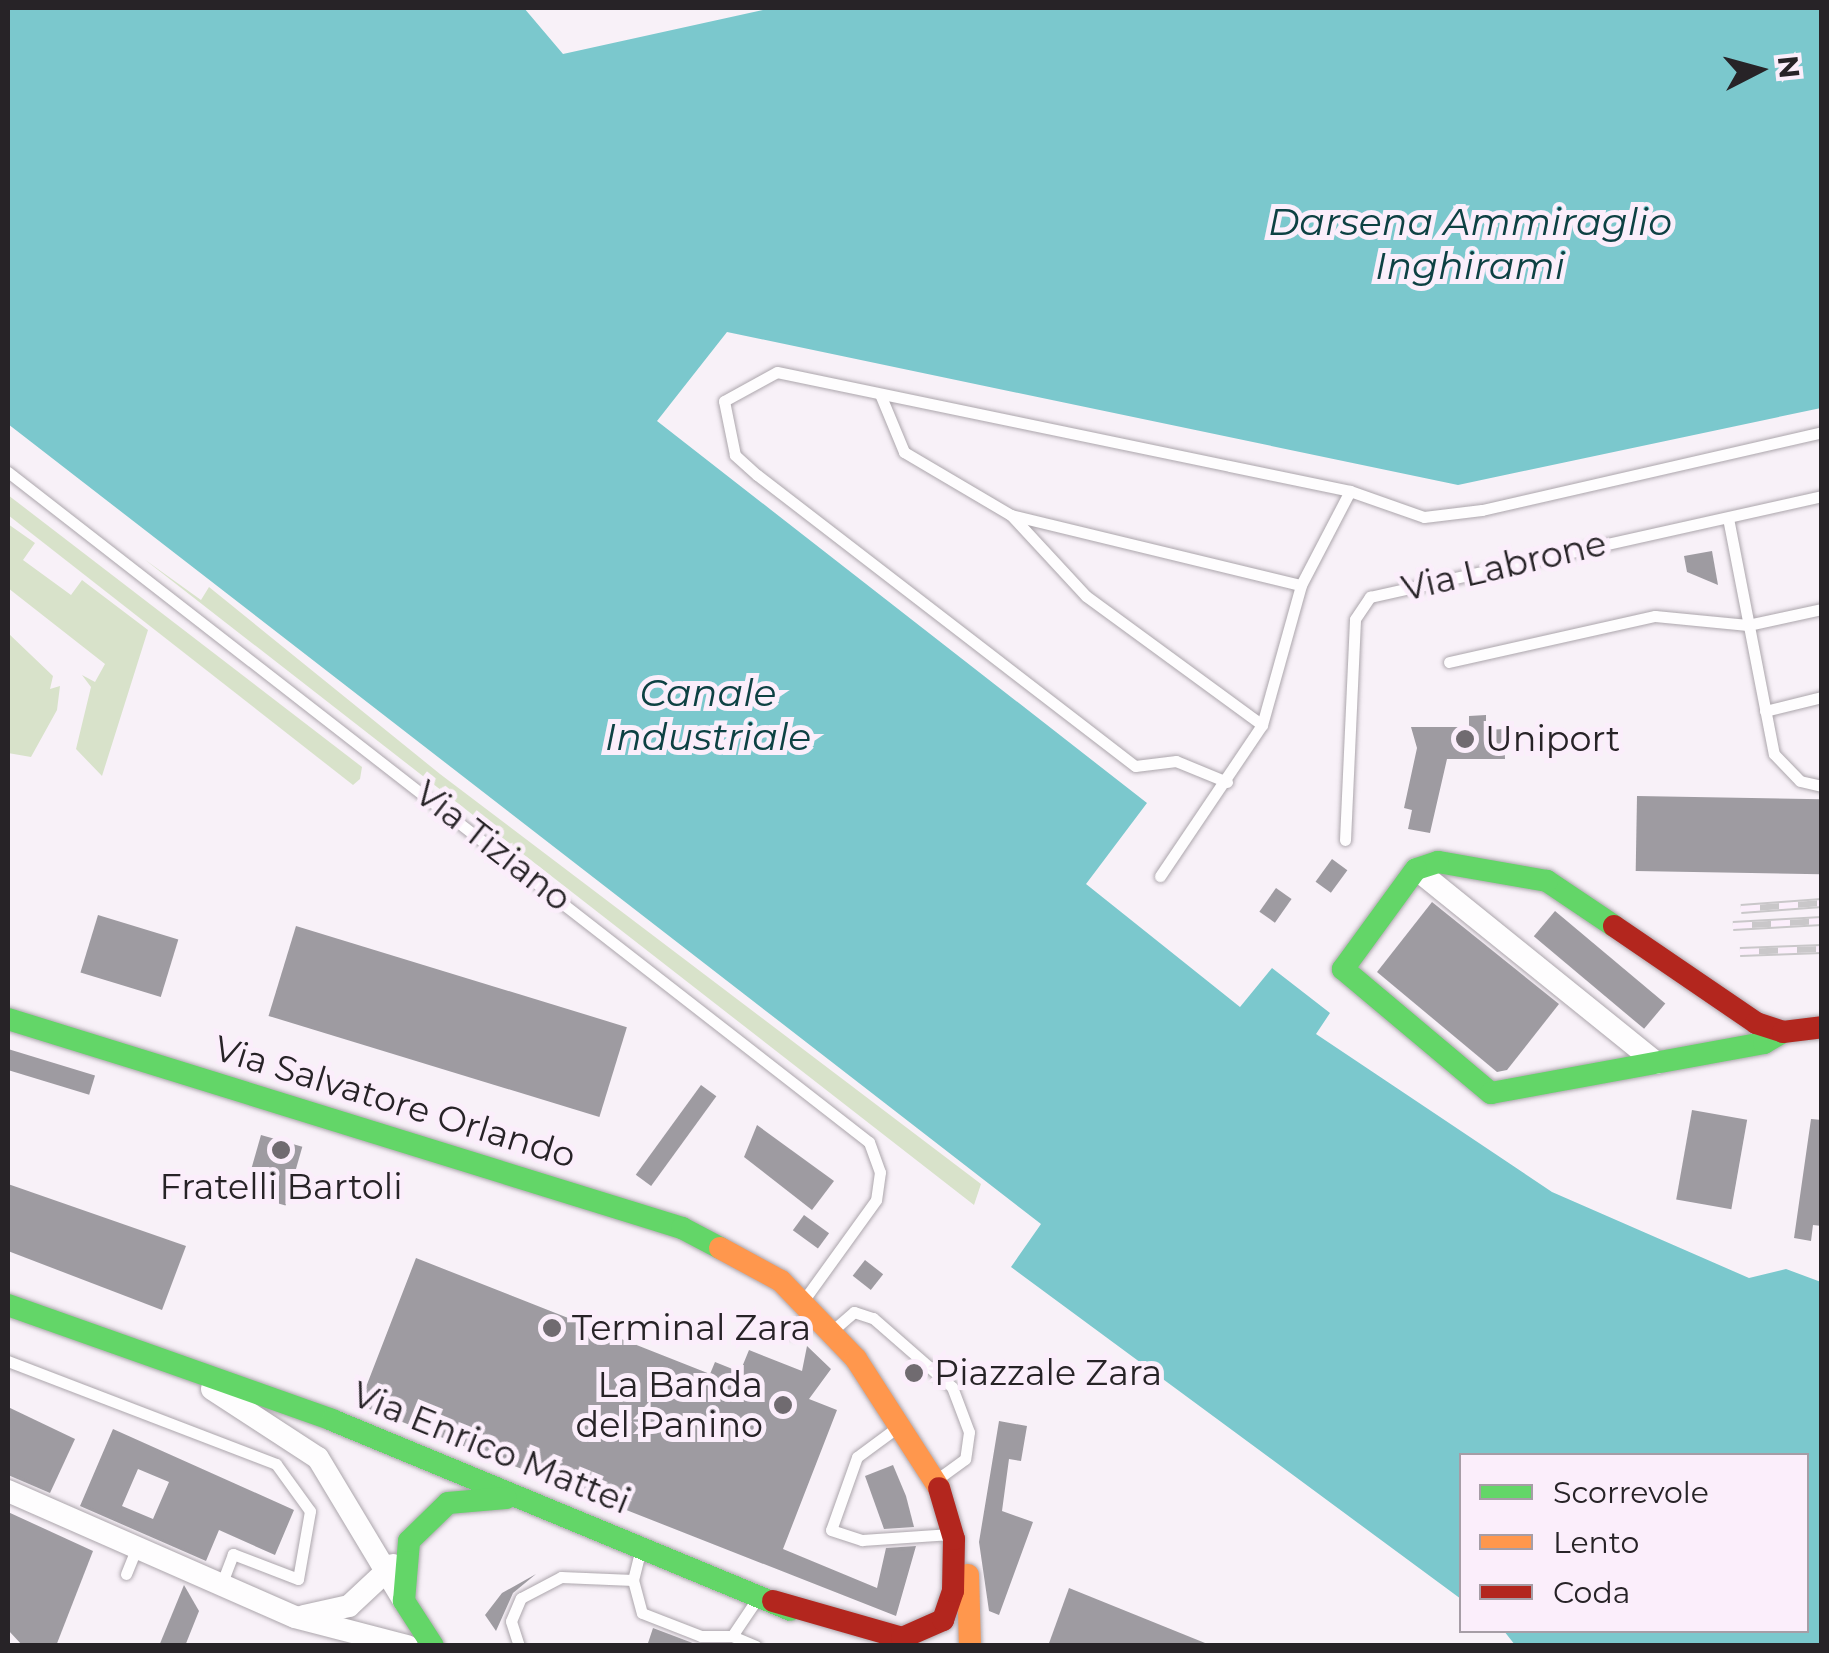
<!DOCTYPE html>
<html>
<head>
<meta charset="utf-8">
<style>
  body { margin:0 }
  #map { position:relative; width:1829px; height:1653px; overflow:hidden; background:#f8f1f8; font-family:Montserrat,sans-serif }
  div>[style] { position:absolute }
  .green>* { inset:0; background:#d8e2ca }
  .water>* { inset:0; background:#7bc8cd }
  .building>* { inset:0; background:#9e9ba1; transform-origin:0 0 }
  .roads { filter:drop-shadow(0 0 2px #aca6ac) drop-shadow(0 0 2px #aca6ac) }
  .lane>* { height:11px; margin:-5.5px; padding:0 5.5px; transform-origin:5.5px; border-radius:5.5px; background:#fefdfe }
  .street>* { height:22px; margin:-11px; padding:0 11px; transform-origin:11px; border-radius:11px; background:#fefdfe }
  .fast>* { height:22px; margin:-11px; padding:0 11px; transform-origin:11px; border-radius:11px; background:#63d668 }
  .slow>* { height:22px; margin:-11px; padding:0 11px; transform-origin:11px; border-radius:11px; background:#ff974d }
  .jam>* { height:22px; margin:-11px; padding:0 11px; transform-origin:11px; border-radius:11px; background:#b3261e }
  .rail>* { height:10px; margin-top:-5px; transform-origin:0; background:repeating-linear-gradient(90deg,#fbeefb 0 19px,#c9c7c9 0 38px); box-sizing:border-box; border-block:2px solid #c9c7c9 }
  .dots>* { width:28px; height:28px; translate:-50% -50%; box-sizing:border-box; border:5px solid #fbeefb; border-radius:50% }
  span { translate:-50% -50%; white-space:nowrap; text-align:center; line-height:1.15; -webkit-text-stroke:10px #fbeefb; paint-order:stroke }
  .street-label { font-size:35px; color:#272327 }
  .poi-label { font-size:35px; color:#272327 }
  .left { translate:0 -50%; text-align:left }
  .right { translate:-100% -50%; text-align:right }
  .water-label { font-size:38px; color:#0d4143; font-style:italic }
  .frame { position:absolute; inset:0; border:10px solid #272327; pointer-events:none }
  .legend { position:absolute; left:1459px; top:1453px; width:350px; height:180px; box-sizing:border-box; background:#fbeefb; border:2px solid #a69da6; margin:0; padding:12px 18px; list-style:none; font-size:30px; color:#272327 }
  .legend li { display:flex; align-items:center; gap:20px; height:50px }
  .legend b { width:50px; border:2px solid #a69da6 }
  .north { position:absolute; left:1709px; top:20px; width:100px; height:100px; -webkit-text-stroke:8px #fbeefb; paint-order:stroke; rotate:84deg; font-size:28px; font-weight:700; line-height:40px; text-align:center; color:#272327 }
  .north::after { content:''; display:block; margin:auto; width:35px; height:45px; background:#272327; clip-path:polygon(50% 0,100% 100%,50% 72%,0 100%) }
</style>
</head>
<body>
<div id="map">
  <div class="green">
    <div style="clip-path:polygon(8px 495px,362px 767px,360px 779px,353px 785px,8px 515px)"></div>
    <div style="clip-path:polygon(8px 524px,35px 543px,23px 560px,71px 595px,82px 580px,148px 630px,102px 776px,76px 749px,91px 687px,82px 675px,95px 682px,105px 664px,8px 588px)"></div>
    <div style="clip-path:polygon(144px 559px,201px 600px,209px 587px,440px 774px,981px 1184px,974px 1205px)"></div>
    <div style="clip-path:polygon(8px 633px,53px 676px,50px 689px,60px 686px,57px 710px,31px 757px,8px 753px)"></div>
  </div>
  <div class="water">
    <div style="clip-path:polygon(8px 8px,524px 8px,563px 54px,772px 8px,1821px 8px,1821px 408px,1458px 485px,727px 332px,657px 421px,1147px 803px,1086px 884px,1240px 1007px,1272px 968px,1330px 1013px,1316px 1034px,1552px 1192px,1749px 1278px,1786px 1269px,1821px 1282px,1821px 1645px,1515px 1645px,1504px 1631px,1806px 1630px,1806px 1456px,1462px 1456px,1461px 1599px,1011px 1267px,1041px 1224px,8px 424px)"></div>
  </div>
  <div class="building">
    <div style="clip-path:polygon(1712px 551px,1718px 585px,1687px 572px,1684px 556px)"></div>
    <div style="clip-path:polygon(1486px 715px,1486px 730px,1504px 729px,1505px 759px,1447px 759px,1430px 833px,1408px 829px,1412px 810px,1404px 808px,1417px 748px,1411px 727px,1469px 727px,1469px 716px)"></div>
    <div style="left:1637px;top:796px;width:185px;height:75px;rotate:1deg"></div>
    <div style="left:1332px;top:859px;width:19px;height:28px;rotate:36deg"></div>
    <div style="left:1276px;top:888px;width:19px;height:29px;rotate:35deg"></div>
    <div style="clip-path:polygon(1432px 902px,1559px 1004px,1507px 1070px,1497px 1072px,1377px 972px)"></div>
    <div style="left:1555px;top:911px;width:144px;height:33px;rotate:40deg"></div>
    <div style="left:98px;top:915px;width:84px;height:60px;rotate:17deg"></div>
    <div style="left:296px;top:926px;width:346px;height:94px;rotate:17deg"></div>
    <div style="left:8px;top:1049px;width:91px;height:20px;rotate:17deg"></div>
    <div style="left:701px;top:1085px;width:19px;height:111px;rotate:36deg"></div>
    <div style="left:1692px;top:1110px;width:56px;height:91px;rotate:10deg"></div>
    <div style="clip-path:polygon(1811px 1119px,1822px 1120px,1822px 1226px,1813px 1225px,1811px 1241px,1794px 1238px)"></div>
    <div style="clip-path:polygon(757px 1125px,834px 1181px,812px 1210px,744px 1157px)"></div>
    <div style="left:261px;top:1135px;width:43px;height:61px;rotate:16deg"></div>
    <div style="clip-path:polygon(8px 1184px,186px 1246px,162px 1310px,8px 1251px)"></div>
    <div style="left:804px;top:1215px;width:31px;height:19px;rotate:36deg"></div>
    <div style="clip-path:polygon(416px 1258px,710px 1374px,715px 1362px,740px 1372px,749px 1350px,802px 1371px,807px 1346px,831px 1369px,809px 1399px,837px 1410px,783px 1549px,877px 1588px,886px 1548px,916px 1546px,896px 1616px,359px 1405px)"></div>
    <div style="left:865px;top:1260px;width:23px;height:20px;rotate:38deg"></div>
    <div style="clip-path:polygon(8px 1407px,75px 1439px,50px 1493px,8px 1475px)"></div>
    <div style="clip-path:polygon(999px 1421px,1027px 1426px,1021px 1461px,1009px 1459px,1002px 1511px,1033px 1522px,999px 1615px,989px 1611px,979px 1542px)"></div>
    <div style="clip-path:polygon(evenodd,113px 1429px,294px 1510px,275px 1555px,219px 1530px,206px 1561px,80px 1506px,113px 1429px,138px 1469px,169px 1482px,153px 1519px,122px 1506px,138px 1469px)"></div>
    <div style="clip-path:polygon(893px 1465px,906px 1496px,914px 1527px,884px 1529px,865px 1476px)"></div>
    <div style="clip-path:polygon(8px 1512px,93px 1551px,56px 1646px,23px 1646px,8px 1630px)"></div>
    <div style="clip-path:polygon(536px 1574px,513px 1593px,496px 1631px,485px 1615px,502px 1593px)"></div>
    <div style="clip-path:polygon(184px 1585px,199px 1611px,185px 1646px,159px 1646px)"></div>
    <div style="clip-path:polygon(1069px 1588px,1210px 1645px,1210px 1646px,1048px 1646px)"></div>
    <div style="clip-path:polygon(653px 1628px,698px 1645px,714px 1645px,647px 1646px)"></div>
  </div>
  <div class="roads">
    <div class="lane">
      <div style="left:880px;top:394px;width:63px;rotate:67.5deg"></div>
      <div style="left:904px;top:452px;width:124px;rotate:30.5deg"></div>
      <div style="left:1011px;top:515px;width:298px;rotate:13.6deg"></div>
      <div style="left:8px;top:472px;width:1091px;rotate:37.89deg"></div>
      <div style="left:869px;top:1142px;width:32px;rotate:70deg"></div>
      <div style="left:880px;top:1172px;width:28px;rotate:98deg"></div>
      <div style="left:876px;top:1200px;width:123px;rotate:125.8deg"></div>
      <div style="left:1011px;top:515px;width:110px;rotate:47.2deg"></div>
      <div style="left:1086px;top:596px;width:218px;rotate:36.2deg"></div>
      <div style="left:1728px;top:518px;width:240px;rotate:79deg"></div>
      <div style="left:1774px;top:754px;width:37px;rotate:46deg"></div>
      <div style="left:1800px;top:781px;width:23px;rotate:13deg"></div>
      <div style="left:1449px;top:662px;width:211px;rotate:-12.6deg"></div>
      <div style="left:1655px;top:616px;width:93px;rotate:5.5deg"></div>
      <div style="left:1748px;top:625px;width:76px;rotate:-12.2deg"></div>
      <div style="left:1765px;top:711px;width:59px;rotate:-13.8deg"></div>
      <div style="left:1227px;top:782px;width:55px;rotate:-157.6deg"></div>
      <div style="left:1176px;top:761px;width:41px;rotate:173deg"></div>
      <div style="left:1135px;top:766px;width:477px;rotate:-142.4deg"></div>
      <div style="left:757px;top:475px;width:30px;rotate:-138deg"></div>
      <div style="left:735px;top:455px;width:55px;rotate:-101.5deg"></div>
      <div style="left:724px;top:401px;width:60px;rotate:-28.7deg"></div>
      <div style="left:777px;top:372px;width:585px;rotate:11.73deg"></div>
      <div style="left:1350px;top:491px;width:78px;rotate:19.4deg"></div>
      <div style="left:1424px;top:517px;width:58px;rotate:-6.9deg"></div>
      <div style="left:1482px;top:510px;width:349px;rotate:-12.9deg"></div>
      <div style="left:1345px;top:840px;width:221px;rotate:-87.4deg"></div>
      <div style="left:1355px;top:619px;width:27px;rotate:-56deg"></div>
      <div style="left:1370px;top:597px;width:463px;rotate:-12.6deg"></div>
      <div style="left:1160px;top:876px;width:182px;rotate:-56deg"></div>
      <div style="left:1262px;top:725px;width:145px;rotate:-74.4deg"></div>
      <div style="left:1301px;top:585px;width:106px;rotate:-62.5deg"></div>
      <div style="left:832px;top:1331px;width:29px;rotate:-41deg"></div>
      <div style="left:854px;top:1312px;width:20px;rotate:18deg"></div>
      <div style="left:873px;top:1318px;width:105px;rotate:41.1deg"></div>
      <div style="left:952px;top:1387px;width:48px;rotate:69.3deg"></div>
      <div style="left:969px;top:1432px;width:27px;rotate:98deg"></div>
      <div style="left:965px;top:1459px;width:31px;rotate:144deg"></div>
      <div style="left:793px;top:1333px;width:26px;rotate:-47deg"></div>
      <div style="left:8px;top:1361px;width:287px;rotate:21deg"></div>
      <div style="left:276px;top:1464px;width:58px;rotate:54.1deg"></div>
      <div style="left:310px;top:1511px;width:69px;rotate:100deg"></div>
      <div style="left:298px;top:1579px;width:70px;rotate:-159deg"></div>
      <div style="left:233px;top:1554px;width:34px;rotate:111deg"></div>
      <div style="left:899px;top:1426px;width:52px;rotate:143.6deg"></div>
      <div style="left:857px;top:1457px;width:77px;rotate:109.6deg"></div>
      <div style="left:831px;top:1530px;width:33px;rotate:18deg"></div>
      <div style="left:862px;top:1540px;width:89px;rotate:-3.9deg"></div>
      <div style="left:640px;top:1552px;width:29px;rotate:104deg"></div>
      <div style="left:633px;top:1580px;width:34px;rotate:75deg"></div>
      <div style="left:642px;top:1613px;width:63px;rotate:21.3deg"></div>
      <div style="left:701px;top:1636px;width:31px"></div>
      <div style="left:732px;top:1636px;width:45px;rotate:-56deg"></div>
      <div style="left:126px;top:1574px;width:27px;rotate:-68deg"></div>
      <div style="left:732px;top:1636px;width:26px;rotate:23deg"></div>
      <div style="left:519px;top:1646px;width:26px;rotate:-108deg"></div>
      <div style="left:511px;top:1621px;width:25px;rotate:-67deg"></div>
      <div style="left:521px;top:1598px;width:45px;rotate:-27.7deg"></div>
      <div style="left:561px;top:1577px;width:72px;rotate:2.4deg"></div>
    </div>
    <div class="street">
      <div style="left:1416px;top:869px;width:309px;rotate:38.9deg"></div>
      <div style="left:212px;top:1389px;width:126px;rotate:33.1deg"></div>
      <div style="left:318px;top:1458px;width:167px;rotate:59deg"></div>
      <div style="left:8px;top:1491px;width:313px;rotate:23.7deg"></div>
      <div style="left:295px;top:1617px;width:116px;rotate:14.5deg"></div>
      <div style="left:304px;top:1616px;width:46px;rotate:-12.5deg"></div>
      <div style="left:349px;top:1606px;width:60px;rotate:-43deg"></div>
    </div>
    <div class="fast">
      <div style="left:1614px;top:926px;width:81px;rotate:-146.1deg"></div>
      <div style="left:1547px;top:881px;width:111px;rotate:-170.1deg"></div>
      <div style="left:1438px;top:862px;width:23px;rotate:162deg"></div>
      <div style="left:1416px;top:869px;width:124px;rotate:126.1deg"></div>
      <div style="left:1343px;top:969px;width:193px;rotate:40deg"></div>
      <div style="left:1491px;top:1093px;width:278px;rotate:-10.4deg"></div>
      <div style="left:1764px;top:1043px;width:22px;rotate:-30deg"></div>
      <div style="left:8px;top:1019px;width:706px;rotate:17.23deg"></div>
      <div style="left:682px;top:1228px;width:43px;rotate:27.8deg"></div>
      <div style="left:8px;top:1305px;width:344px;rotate:19.5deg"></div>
      <div style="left:332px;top:1420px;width:496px;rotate:22.5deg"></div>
      <div style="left:433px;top:1646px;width:54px;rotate:-122.8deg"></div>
      <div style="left:404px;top:1601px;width:60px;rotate:-85.2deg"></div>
      <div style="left:409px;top:1541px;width:54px;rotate:-44.3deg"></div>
      <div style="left:448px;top:1503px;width:58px;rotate:-4.9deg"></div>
    </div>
    <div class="slow">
      <div style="left:720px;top:1248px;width:69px;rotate:28.4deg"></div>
      <div style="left:781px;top:1281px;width:108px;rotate:46.1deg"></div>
      <div style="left:856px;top:1359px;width:153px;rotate:57.2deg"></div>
      <div style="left:968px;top:1575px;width:71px;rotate:88.4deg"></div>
    </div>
    <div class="jam">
      <div style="left:1614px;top:926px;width:172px;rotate:34.3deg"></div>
      <div style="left:1756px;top:1023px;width:28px;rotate:18deg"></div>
      <div style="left:1783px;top:1032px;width:39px;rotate:-7deg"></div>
      <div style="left:773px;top:1601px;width:134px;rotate:16deg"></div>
      <div style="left:902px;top:1638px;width:45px;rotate:-23.7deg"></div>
      <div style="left:943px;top:1620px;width:31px;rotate:-71deg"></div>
      <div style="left:953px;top:1591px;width:52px;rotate:-88.9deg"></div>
      <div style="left:954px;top:1539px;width:53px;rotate:-106.4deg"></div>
    </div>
  </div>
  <div class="rail">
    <div style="left:1741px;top:909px;width:81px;rotate:-4.2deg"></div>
    <div style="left:1733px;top:926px;width:89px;rotate:-3.2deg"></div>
    <div style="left:1740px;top:952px;width:82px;rotate:-2.1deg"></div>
  </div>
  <div class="dots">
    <div style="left:1465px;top:739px;background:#706b70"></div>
    <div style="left:281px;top:1150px;background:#706b70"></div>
    <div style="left:552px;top:1328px;background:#706b70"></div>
    <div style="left:914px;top:1373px;background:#706b70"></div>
    <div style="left:783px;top:1405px;background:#706b70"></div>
  </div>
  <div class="street-label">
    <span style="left:1504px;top:566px;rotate:-13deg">Via Labrone</span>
    <span style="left:493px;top:846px;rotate:38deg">Via Tiziano</span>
    <span style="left:395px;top:1102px;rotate:17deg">Via Salvatore Orlando</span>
    <span style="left:491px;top:1448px;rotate:22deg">Via Enrico Mattei</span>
  </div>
  <div class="poi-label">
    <span class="left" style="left:1485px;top:739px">Uniport</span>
    <span style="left:281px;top:1187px">Fratelli Bartoli</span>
    <span class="left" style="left:572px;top:1328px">Terminal Zara</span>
    <span class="left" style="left:934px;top:1373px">Piazzale Zara</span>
    <span class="right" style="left:763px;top:1405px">La Banda<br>del Panino</span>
  </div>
  <div class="water-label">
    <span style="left:1470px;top:244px">Darsena Ammiraglio<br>Inghirami</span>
    <span style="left:708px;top:715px">Canale<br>Industriale</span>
  </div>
  <div class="frame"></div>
  <ul class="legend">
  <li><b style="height:12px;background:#63d668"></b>Scorrevole</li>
  <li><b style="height:12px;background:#ff974d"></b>Lento</li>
  <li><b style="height:12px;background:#b3261e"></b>Coda</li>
  </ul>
  <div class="north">N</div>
</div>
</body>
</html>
